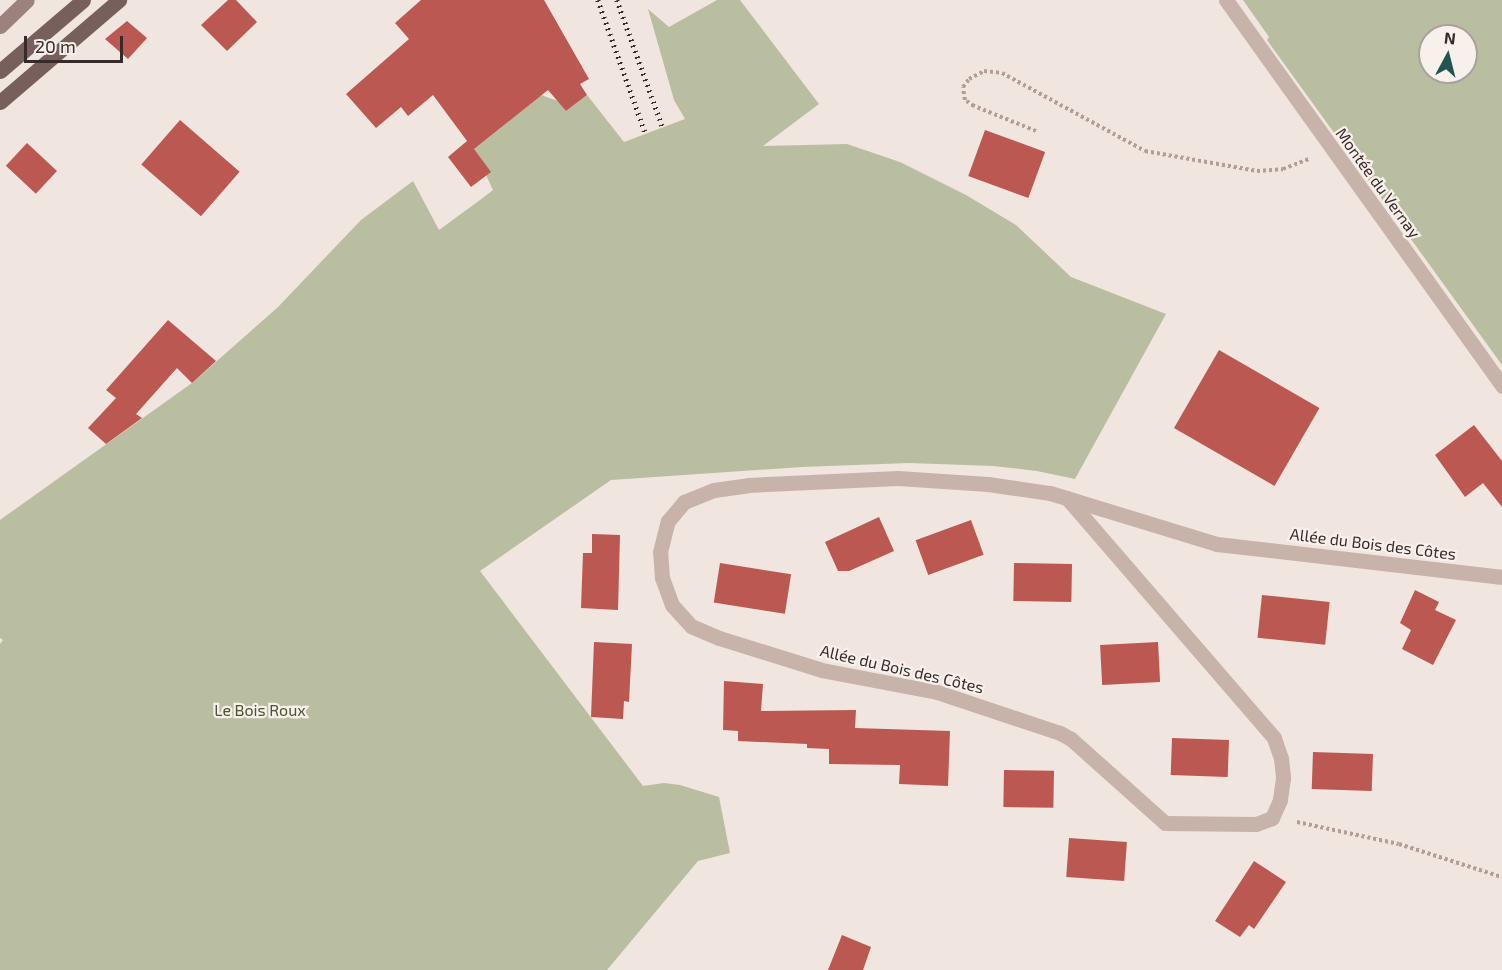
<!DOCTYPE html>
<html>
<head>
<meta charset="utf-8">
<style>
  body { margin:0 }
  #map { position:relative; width:1502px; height:970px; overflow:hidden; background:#f0e5df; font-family:"Exo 2",sans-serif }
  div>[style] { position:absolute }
  .green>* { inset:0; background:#babea0 }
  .building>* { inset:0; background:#bb5852; transform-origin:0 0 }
  .path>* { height:4px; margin-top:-2px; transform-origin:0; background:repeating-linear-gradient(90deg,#b39d96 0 3px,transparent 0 6px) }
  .minor>* { height:15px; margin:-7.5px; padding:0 7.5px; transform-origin:7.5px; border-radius:7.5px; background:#c8b3ab }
  .secondary>* { height:15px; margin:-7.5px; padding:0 7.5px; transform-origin:7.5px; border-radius:7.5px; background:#9b827d }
  .primary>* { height:15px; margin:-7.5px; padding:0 7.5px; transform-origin:7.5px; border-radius:7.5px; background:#77605c }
  .rail>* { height:4.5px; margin-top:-2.25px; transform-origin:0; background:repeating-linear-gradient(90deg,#362b2a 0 1.5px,transparent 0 6px) }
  span { translate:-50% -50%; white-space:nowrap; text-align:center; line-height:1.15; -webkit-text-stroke:4.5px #f8f0eb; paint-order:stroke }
  .street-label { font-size:16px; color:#362b2a }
  .park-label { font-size:16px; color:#4c5230 }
  .north { position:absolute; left:1418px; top:24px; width:60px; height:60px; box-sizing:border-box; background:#f8f0eb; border:2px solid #aaa19e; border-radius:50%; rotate:7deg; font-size:16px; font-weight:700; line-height:24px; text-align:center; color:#362b2a }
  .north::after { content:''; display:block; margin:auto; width:21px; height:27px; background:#23544f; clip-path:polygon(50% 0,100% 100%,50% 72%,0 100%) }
  .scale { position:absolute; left:24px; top:36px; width:99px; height:27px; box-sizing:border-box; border:3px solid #362b2a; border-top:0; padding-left:8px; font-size:18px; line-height:21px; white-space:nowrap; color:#362b2a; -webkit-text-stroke:4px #f8f0eb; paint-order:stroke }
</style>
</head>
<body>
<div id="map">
  <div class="green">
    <div style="clip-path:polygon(717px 0,740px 0,819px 104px,763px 146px,847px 144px,900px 162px,966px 195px,1016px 225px,1071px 277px,1166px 314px,1075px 479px,1037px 471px,993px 466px,909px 463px,802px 467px,611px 480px,480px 571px,643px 786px,664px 783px,680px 785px,719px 797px,730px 853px,698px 861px,607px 970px,0 970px,0 644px,3px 640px,0 638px,0 520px,192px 383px,278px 307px,361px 220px,413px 181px,439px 230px,480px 200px,493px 190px,474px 149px,541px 95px,558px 101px,566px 111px,587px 95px,624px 142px,685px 119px,674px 100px,648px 9px,669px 27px)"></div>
    <div style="clip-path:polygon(evenodd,1243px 0,1502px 0,1502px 365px,1267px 40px,1269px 37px,1243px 0,1430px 36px,1466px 36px,1466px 72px,1430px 72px,1430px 36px)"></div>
  </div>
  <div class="building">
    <div style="clip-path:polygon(228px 0,236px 0,257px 22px,227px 51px,201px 25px)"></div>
    <div style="clip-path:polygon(421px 0,544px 0,589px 79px,580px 84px,587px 95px,566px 111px,548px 90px,474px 149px,491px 172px,471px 187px,448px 157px,467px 141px,433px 95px,408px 116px,401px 107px,376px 128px,346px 94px,409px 39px,395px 23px)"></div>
    <div style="clip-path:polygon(127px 21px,147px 38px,128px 59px,105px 39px)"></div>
    <div style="left:180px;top:120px;width:79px;height:59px;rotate:41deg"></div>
    <div style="left:985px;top:130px;width:64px;height:49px;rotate:20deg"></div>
    <div style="left:27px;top:143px;width:41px;height:31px;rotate:43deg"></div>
    <div style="clip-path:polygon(168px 320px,216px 361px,192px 383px,177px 368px,136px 414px,142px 418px,106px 444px,88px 428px,116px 398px,106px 390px)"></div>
    <div style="left:1219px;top:350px;width:116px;height:90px;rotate:30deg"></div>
    <div style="clip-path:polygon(1474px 425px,1502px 461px,1502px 507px,1483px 483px,1465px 497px,1435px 455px)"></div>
    <div style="clip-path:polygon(879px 517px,894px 551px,849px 571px,838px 571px,825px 542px)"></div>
    <div style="left:971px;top:520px;width:37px;height:59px;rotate:70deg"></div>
    <div style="clip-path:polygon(592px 534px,620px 535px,618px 610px,581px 608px,583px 553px,592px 553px)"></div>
    <div style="left:720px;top:563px;width:72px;height:40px;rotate:9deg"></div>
    <div style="left:1014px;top:563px;width:58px;height:38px;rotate:1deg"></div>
    <div style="clip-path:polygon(1415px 590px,1439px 602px,1435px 610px,1456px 620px,1433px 665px,1402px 649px,1411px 630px,1400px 623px)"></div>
    <div style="left:1262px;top:595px;width:68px;height:43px;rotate:6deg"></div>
    <div style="clip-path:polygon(594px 642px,632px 644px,629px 702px,624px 701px,623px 719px,591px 717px)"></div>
    <div style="left:1158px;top:642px;width:40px;height:58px;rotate:87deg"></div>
    <div style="clip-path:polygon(724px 681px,763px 684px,761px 711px,856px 710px,855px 728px,950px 731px,948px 786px,899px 784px,900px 765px,829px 764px,829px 749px,807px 748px,807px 744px,738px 741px,738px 731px,723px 730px)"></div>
    <div style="left:1172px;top:738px;width:57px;height:37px;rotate:2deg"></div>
    <div style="left:1313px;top:752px;width:60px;height:37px;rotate:2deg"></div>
    <div style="left:1004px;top:770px;width:50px;height:37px;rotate:1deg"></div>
    <div style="left:1069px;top:838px;width:58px;height:39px;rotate:4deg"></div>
    <div style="clip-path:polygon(1254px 861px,1286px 882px,1254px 929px,1249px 925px,1240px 937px,1215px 921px)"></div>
    <div style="clip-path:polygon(842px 935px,871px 947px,863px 970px,828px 970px)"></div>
  </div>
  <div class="path">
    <div style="left:1036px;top:131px;width:67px;rotate:-158deg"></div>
    <div style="left:974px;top:106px;width:11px;rotate:-146deg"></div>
    <div style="left:965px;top:100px;width:13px;rotate:-99deg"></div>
    <div style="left:963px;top:87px;width:10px;rotate:-53deg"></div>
    <div style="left:969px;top:79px;width:17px;rotate:-28deg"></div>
    <div style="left:984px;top:71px;width:18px;rotate:6deg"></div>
    <div style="left:1002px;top:73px;width:163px;rotate:28.6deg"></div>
    <div style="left:1145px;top:151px;width:114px;rotate:10.1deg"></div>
    <div style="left:1257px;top:171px;width:26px;rotate:-4deg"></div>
    <div style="left:1283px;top:169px;width:28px;rotate:-21deg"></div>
    <div style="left:1297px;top:822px;width:104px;rotate:12.2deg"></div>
    <div style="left:1399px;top:844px;width:108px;rotate:17.8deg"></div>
  </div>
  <div class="minor">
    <div style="left:1226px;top:0;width:475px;rotate:54.4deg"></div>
    <div style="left:1067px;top:498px;width:317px;rotate:49.2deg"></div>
    <div style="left:1274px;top:738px;width:21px;rotate:71deg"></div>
    <div style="left:1281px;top:758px;width:20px;rotate:84deg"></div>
    <div style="left:1283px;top:778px;width:22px;rotate:98deg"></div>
    <div style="left:1280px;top:800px;width:20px;rotate:114deg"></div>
    <div style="left:1272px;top:818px;width:17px;rotate:159deg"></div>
    <div style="left:1256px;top:824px;width:91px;rotate:-179.4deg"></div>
    <div style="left:1165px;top:823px;width:126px;rotate:-138.2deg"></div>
    <div style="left:1071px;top:739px;width:13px;rotate:-151deg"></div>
    <div style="left:1060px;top:733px;width:130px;rotate:-161.6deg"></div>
    <div style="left:937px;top:692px;width:117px;rotate:-169.2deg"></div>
    <div style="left:822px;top:670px;width:108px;rotate:-162.7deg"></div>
    <div style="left:719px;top:638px;width:30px;rotate:-157deg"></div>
    <div style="left:691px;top:626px;width:28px;rotate:-132deg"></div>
    <div style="left:672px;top:605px;width:29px;rotate:-110deg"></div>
    <div style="left:662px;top:578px;width:26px;rotate:-94deg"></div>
    <div style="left:660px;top:552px;width:32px;rotate:-76deg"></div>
    <div style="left:668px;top:521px;width:25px;rotate:-50deg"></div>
    <div style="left:684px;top:502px;width:32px;rotate:-22deg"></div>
    <div style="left:714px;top:490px;width:34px;rotate:-8deg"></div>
    <div style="left:748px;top:485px;width:150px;rotate:-2.7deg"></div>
    <div style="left:898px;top:478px;width:90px;rotate:3.8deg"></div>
    <div style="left:988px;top:484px;width:63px;rotate:8.3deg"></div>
    <div style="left:1050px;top:493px;width:175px;rotate:17deg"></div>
    <div style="left:1217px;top:544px;width:287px;rotate:6.6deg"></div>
  </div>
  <div class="secondary">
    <div style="left:0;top:26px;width:37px;rotate:-44deg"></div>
  </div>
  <div class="primary">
    <div style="left:0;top:71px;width:109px;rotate:-40.5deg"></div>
    <div style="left:0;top:102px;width:157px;rotate:-40.6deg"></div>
  </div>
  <div class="rail">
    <div style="left:598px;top:0;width:143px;rotate:70.4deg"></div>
    <div style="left:617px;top:0;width:136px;rotate:70.2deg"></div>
  </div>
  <div class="street-label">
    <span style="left:1378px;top:183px;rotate:54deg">Montée du Vernay</span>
    <span style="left:1373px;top:544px;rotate:7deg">Allée du Bois des Côtes</span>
    <span style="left:902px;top:669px;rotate:13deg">Allée du Bois des Côtes</span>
  </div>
  <div class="park-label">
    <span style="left:260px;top:710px">Le Bois Roux</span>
  </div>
  <div class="north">N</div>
  <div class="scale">20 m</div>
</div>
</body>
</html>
